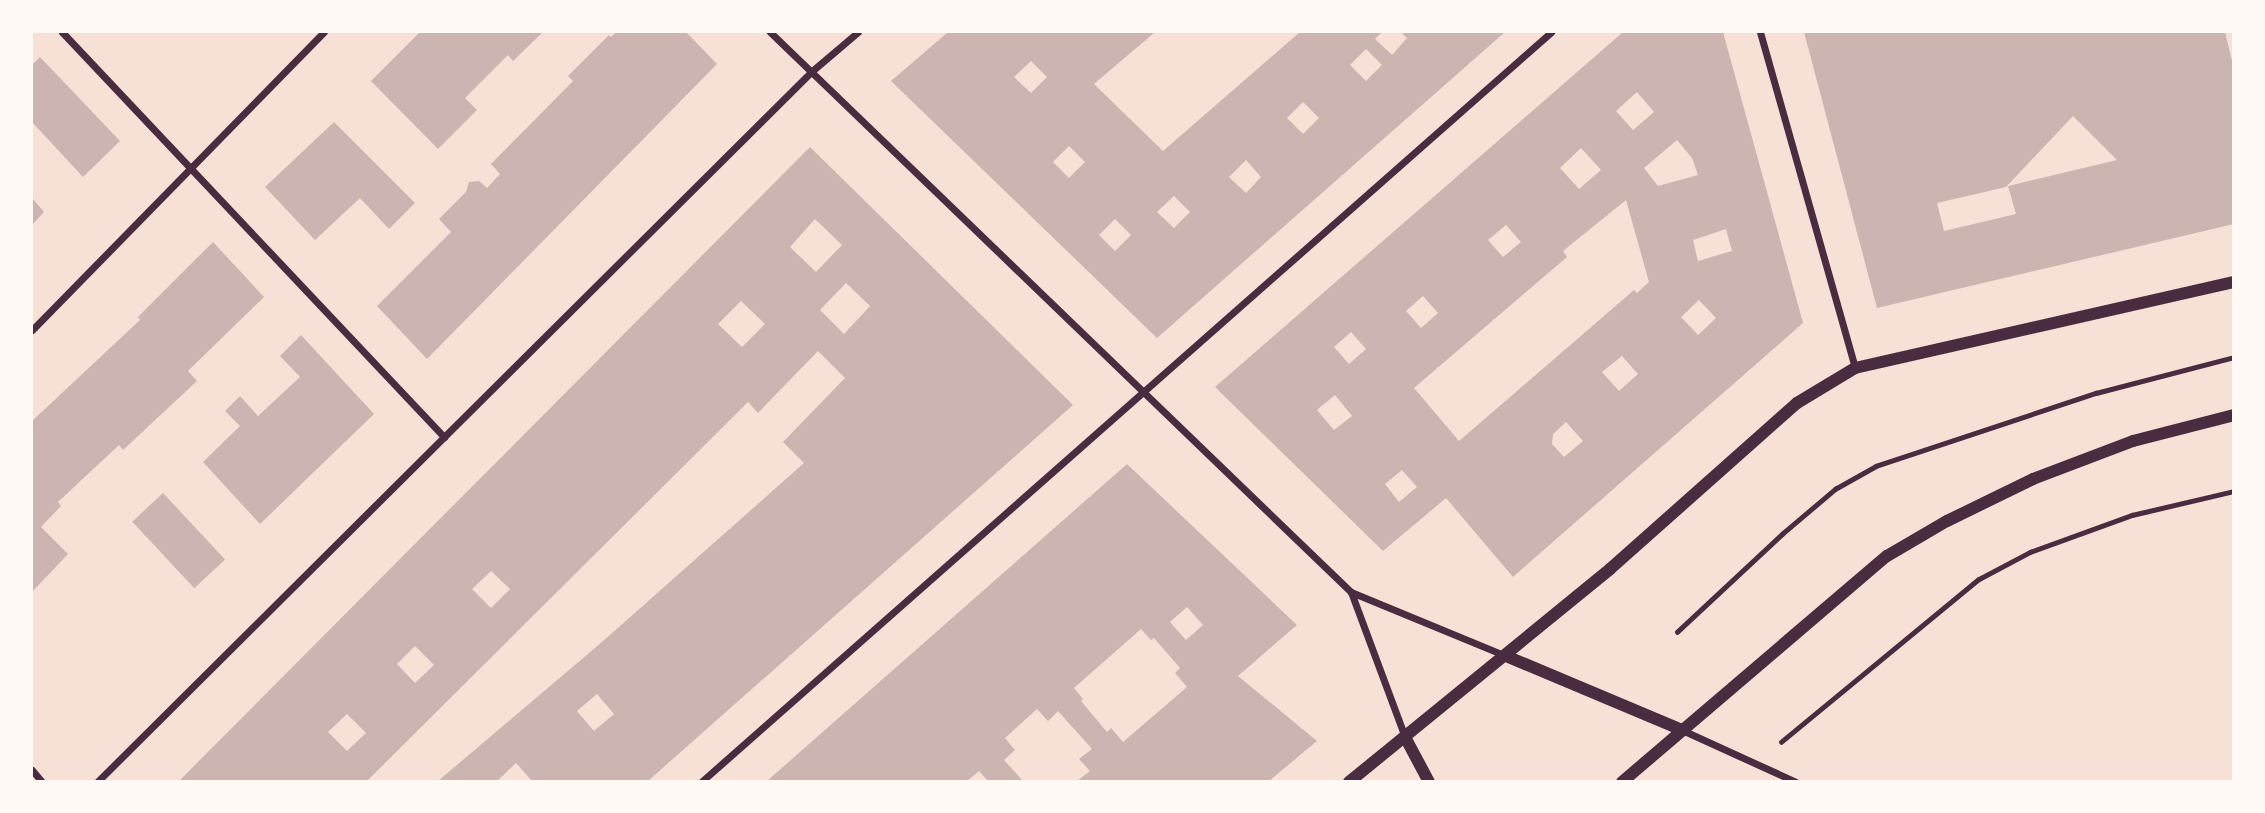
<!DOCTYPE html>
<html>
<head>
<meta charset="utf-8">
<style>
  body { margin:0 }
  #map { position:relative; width:2265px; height:813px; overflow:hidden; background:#f7e1d7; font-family:"Playfair Display",serif }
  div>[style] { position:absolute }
  .building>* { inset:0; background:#ccb4b1; transform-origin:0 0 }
  .path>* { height:4.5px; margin:-2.25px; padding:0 2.25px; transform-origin:2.25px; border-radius:2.25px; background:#4a2c40 }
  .minor>* { height:7px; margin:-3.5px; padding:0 3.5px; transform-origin:3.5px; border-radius:3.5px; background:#4a2c40 }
  .tertiary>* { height:12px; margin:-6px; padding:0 6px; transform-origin:6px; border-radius:6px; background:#4a2c40 }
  span { translate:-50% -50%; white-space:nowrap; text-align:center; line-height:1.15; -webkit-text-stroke:7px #fffaf5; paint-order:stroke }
  .frame { position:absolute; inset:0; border:33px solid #fffaf5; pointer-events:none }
</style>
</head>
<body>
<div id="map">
  <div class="building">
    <div style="clip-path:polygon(420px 32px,543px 32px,513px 61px,508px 55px,465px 98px,477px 110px,438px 149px,371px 81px)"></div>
    <div style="clip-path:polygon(616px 32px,686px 32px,717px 64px,427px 359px,377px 306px,451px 232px,439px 219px,466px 192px,469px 182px,479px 181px,487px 188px,500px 174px,491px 164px,573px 81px,568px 76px,609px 35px,611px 37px)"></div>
    <div style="clip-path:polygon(evenodd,948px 32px,1155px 32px,1094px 84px,1163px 151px,1300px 32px,1382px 32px,1375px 39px,1392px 55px,1407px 38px,1401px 32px,1505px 32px,1157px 338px,891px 81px,948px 32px,1366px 49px,1382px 65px,1366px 81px,1350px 65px,1366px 49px,948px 32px,1031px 61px,1047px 77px,1031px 93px,1014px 77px,1031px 61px,948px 32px,1303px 102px,1319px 118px,1303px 134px,1287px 118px,1303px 102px,948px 32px,1069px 146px,1085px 162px,1069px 178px,1053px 162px,1069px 146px,948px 32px,1246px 160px,1261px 177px,1246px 193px,1229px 177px,1246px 160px,948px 32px,1174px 196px,1190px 212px,1174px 228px,1157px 212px,1174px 196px,948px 32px,1115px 219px,1131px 235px,1115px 251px,1099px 235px,1115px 219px)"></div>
    <div style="clip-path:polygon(evenodd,1623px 32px,1723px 32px,1803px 323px,1513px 577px,1446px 498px,1383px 551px,1215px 387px,1623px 32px,1637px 92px,1654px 112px,1633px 130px,1616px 111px,1637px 92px,1623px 32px,1677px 140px,1692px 158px,1698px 175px,1658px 186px,1644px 168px,1677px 140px,1623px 32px,1581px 148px,1601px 170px,1579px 189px,1560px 168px,1581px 148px,1623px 32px,1626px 200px,1649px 282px,1637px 293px,1634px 290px,1459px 441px,1414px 388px,1567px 257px,1563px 251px,1626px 200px,1623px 32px,1506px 225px,1521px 242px,1503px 257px,1488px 240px,1506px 225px,1623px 32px,1726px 229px,1732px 251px,1698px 261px,1693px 240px,1726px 229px,1623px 32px,1423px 296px,1438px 313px,1421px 328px,1406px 311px,1423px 296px,1623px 32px,1699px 300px,1716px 318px,1698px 335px,1681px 317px,1699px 300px,1623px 32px,1351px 332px,1366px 349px,1349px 364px,1334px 347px,1351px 332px,1623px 32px,1622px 356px,1638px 374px,1619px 391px,1602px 372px,1622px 356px,1623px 32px,1335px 395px,1352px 416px,1334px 430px,1317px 410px,1335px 395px,1623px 32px,1566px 422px,1583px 441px,1564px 457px,1552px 444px,1553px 434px,1566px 422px,1623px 32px,1402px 470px,1417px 487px,1399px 502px,1385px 484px,1402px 470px)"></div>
    <div style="clip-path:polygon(evenodd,1804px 32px,2225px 32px,2234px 69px,2234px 224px,1877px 308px,1804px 32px,2073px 116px,2117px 160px,2008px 186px,2016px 214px,1944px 231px,1937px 203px,2006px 187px,2073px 116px)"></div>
    <div style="clip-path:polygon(40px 57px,120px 141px,83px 177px,32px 122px,32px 65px)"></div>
    <div style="clip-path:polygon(334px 122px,415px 203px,389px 229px,360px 198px,315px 240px,265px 187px)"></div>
    <div style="clip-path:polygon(evenodd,810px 147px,1073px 405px,648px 781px,532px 781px,516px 763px,497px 781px,438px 781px,602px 642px,804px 463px,783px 442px,845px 378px,818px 351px,758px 413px,748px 402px,367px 781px,179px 781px,810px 147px,815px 219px,842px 245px,816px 272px,790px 247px,815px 219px,810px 147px,846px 283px,870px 306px,844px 334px,820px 310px,846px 283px,810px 147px,741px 301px,765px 324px,742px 347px,718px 324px,741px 301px,810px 147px,491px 571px,510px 589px,491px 608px,472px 589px,491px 571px,810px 147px,415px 646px,434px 665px,415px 683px,397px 664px,415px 646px,810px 147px,597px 694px,614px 714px,594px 731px,577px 711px,597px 694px,810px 147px,347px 714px,366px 733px,347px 751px,328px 732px,347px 714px)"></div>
    <div style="clip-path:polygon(32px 198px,44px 212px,32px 225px)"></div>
    <div style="clip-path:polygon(213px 242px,264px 297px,188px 371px,197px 381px,123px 450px,119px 445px,58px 502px,61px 506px,41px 527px,68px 554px,32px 592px,32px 421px,140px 320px,138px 317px)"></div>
    <div style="clip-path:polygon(301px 335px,374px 414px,260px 524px,203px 462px,240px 426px,225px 411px,240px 396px,258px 416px,300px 377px,280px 356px)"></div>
    <div style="clip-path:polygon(evenodd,1127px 464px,1297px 625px,1238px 676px,1317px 741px,1269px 781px,1077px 781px,1090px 771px,1079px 759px,1092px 749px,1058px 711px,1048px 721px,1037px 709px,1005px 738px,1015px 750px,1004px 760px,1023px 781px,988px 781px,979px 771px,967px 781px,767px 781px,1127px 464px,1187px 607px,1203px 625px,1186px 640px,1170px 622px,1187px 607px,1127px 464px,1141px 629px,1151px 640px,1154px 638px,1180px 668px,1175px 673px,1187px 687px,1123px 742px,1111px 728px,1107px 732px,1081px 701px,1083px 699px,1074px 688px,1141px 629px)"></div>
    <div style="left:163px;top:493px;width:91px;height:42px;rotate:47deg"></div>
  </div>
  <div class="path">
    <div style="left:1677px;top:632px;width:144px;rotate:-43deg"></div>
    <div style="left:1782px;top:534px;width:70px;rotate:-40.3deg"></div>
    <div style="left:1835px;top:489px;width:47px;rotate:-29.3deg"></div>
    <div style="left:1876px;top:466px;width:232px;rotate:-18.4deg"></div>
    <div style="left:2096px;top:393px;width:143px;rotate:-14.6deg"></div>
    <div style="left:1781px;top:742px;width:256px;rotate:-39.5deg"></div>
    <div style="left:1979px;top:579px;width:58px;rotate:-27.9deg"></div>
    <div style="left:2030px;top:552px;width:109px;rotate:-19.9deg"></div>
    <div style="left:2132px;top:515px;width:105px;rotate:-13.2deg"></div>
  </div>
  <div class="minor">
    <div style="left:62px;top:32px;width:557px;rotate:46.67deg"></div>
    <div style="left:770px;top:32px;width:807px;rotate:43.95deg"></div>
    <div style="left:1351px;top:592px;width:165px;rotate:22.4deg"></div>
    <div style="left:1760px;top:32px;width:349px;rotate:74.2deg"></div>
    <div style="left:32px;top:330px;width:417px;rotate:-45.6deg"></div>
    <div style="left:1351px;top:592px;width:155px;rotate:69.6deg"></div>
    <div style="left:1682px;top:730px;width:125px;rotate:24.5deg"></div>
    <div style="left:32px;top:770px;width:16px;rotate:50deg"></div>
    <div style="left:97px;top:782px;width:1008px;rotate:-44.84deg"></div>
    <div style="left:812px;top:71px;width:60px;rotate:-40.3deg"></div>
    <div style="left:701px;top:782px;width:1134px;rotate:-41.42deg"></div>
  </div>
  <div class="tertiary">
    <div style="left:1506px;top:656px;width:191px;rotate:22.8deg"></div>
    <div style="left:1405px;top:737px;width:51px;rotate:61.9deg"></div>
    <div style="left:1349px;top:782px;width:337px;rotate:-39.2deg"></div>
    <div style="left:1610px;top:569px;width:250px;rotate:-41.6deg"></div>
    <div style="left:1797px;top:403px;width:68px;rotate:-31.1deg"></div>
    <div style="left:1855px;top:368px;width:389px;rotate:-12.8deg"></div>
    <div style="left:1622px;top:782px;width:348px;rotate:-40.5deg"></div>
    <div style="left:1887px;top:556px;width:69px;rotate:-30.3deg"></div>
    <div style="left:1947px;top:521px;width:96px;rotate:-26deg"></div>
    <div style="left:2033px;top:479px;width:107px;rotate:-20.8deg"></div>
    <div style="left:2133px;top:441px;width:104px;rotate:-14.4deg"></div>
  </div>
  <div class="frame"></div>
</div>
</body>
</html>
